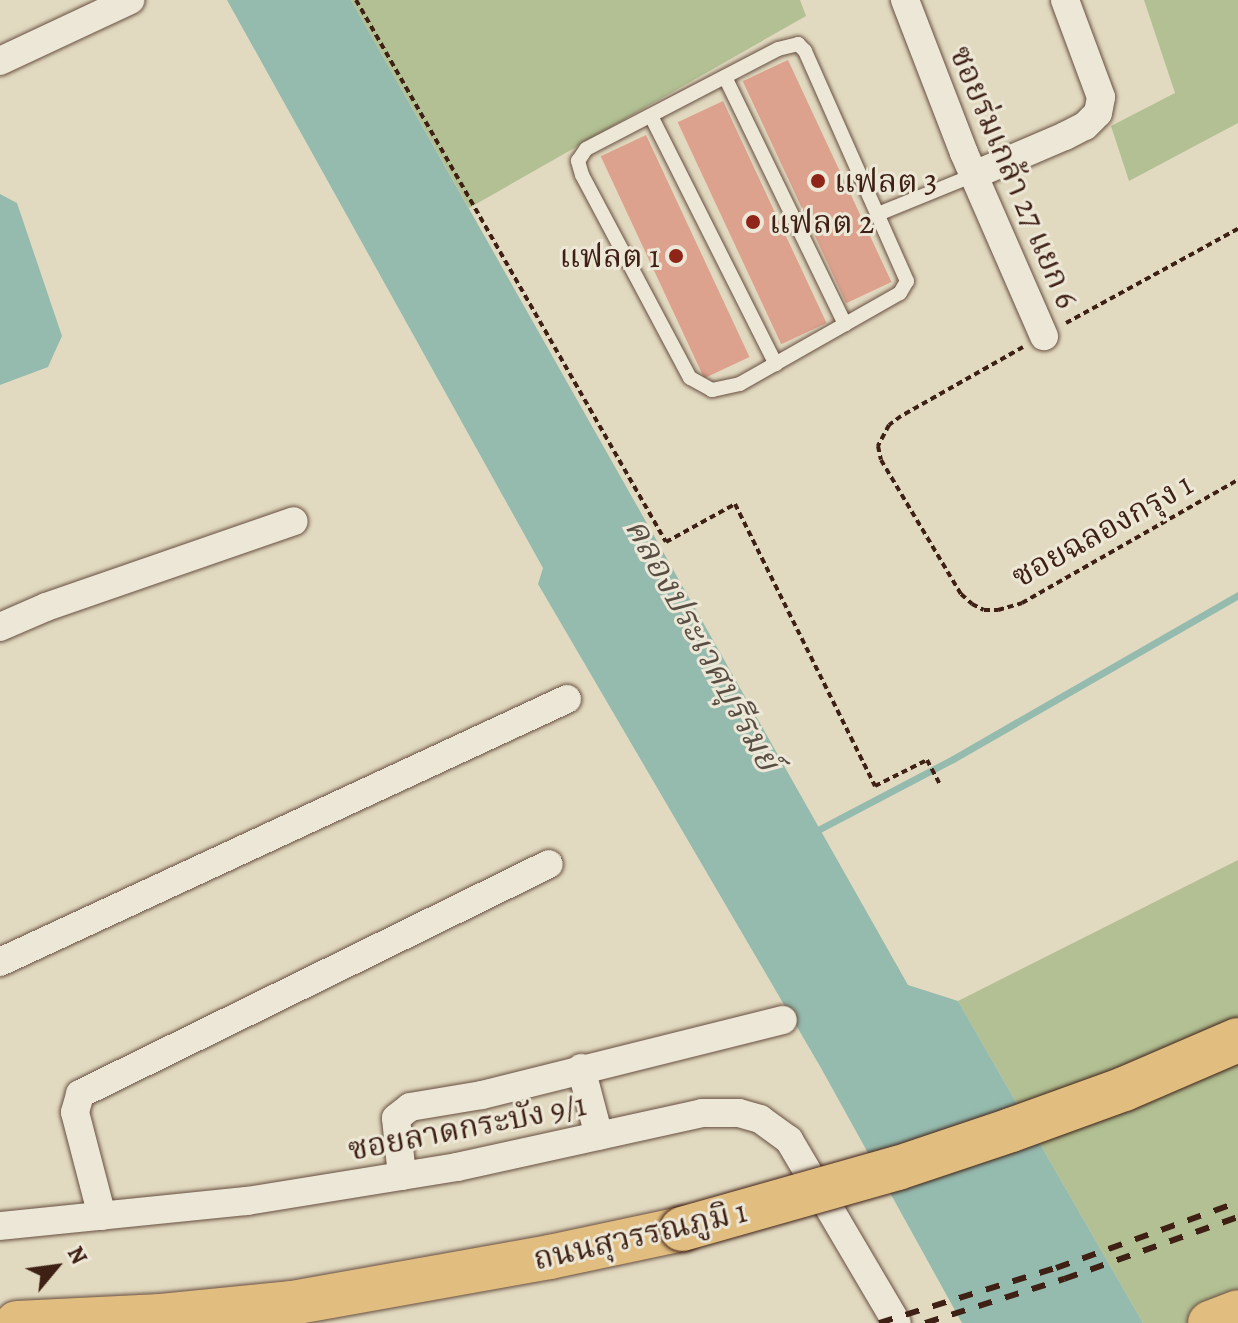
<!DOCTYPE html>
<html>
<head>
<meta charset="utf-8">
<style>
  body { margin:0 }
  #map { position:relative; width:1238px; height:1323px; overflow:hidden; background:#e2dac0; font-family:Alegreya,"Noto Serif Thai",serif }
  div>[style] { position:absolute }
  .green>* { inset:0; background:#b2c093 }
  .water>* { inset:0; background:#95bbaf }
  .stream>* { height:7px; margin:-3.5px; padding:0 3.5px; transform-origin:3.5px; border-radius:3.5px; background:#95bbaf }
  .building>* { inset:0; background:#dda28e; transform-origin:0 0 }
  .path>* { height:4px; margin-top:-2px; transform-origin:0; background:repeating-linear-gradient(90deg,#3e2015 0 6px,transparent 0 10px) }
  .roads { filter:drop-shadow(0 0 2px #674e40) drop-shadow(0 0 2px #674e40) }
  .service>* { height:14px; margin:-7px; padding:0 7px; transform-origin:7px; border-radius:7px; background:#ece7d6 }
  .minor>* { height:28px; margin:-14px; padding:0 14px; transform-origin:14px; border-radius:14px; background:#ece7d6 }
  .trunk>* { height:44px; margin:-22px; padding:0 22px; transform-origin:22px; border-radius:22px; background:#e1bd80 }
  .rail>* { height:6px; margin-top:-3px; transform-origin:0; background:repeating-linear-gradient(90deg,#3e2015 0 14px,transparent 0 28px) }
  .bridges { filter:drop-shadow(0 0 2px #3e2015) drop-shadow(0 0 2px #3e2015) }
  .trunk-bridge>* { height:44px; margin:-22px; padding:0 22px; transform-origin:22px; border-radius:22px; background:#e1bd80 }
  .dots>* { width:22px; height:22px; translate:-50% -50%; box-sizing:border-box; border:4px solid #ece7d6; border-radius:50% }
  span { translate:-50% -50%; white-space:nowrap; text-align:center; line-height:1.15; -webkit-text-stroke:6px #ece7d6; paint-order:stroke }
  .street-label { font-size:32px; color:#3e2015 }
  .poi-label { font-size:32px; color:#3e2015 }
  .left { translate:0 -50%; text-align:left }
  .right { translate:-100% -50%; text-align:right }
  .water-label { font-size:34px; color:#584e43; font-style:italic }
  .north { position:absolute; left:16px; top:1227px; width:80px; height:80px; -webkit-text-stroke:6px #ece7d6; paint-order:stroke; rotate:61deg; font-size:22px; font-weight:700; line-height:32px; text-align:center; color:#3e2015 }
  .north::after { content:''; display:block; margin:auto; width:28px; height:36px; background:#3e2015; clip-path:polygon(50% 0,100% 100%,50% 72%,0 100%) }
</style>
</head>
<body>
<div id="map">
  <div class="green">
    <div style="clip-path:polygon(351px 0,800px 0,806px 16px,469px 208px)"></div>
    <div style="clip-path:polygon(1144px 0,1238px 0,1238px 123px,1129px 181px,1111px 126px,1175px 93px)"></div>
    <div style="clip-path:polygon(1238px 860px,1238px 1323px,1143px 1323px,958px 1001px)"></div>
  </div>
  <div class="water">
    <div style="clip-path:polygon(227px 0,351px 0,908px 985px,958px 1001px,1143px 1323px,962px 1323px,821px 1068px,538px 584px,543px 568px)"></div>
    <div style="clip-path:polygon(0 194px,17px 203px,62px 336px,48px 367px,0 385px)"></div>
  </div>
  <div class="stream">
    <div style="left:814px;top:832px;width:157px;rotate:-27.7deg"></div>
    <div style="left:953px;top:759px;width:329px;rotate:-29.9deg"></div>
  </div>
  <div class="building">
    <div style="left:788px;top:60px;width:245px;height:50px;rotate:65deg"></div>
    <div style="left:723px;top:101px;width:245px;height:50px;rotate:65deg"></div>
    <div style="left:646px;top:135px;width:245px;height:50px;rotate:65deg"></div>
  </div>
  <div class="path">
    <div style="left:356px;top:0;width:624px;rotate:60.23deg"></div>
    <div style="left:666px;top:542px;width:79px;rotate:-28.8deg"></div>
    <div style="left:735px;top:504px;width:315px;rotate:63.6deg"></div>
    <div style="left:875px;top:786px;width:58px;rotate:-26.6deg"></div>
    <div style="left:927px;top:760px;width:27px;rotate:62deg"></div>
    <div style="left:1066px;top:323px;width:196px;rotate:-28.7deg"></div>
    <div style="left:1023px;top:347px;width:140px;rotate:150.5deg"></div>
    <div style="left:901px;top:416px;width:15px;rotate:143deg"></div>
    <div style="left:889px;top:425px;width:24px;rotate:118deg"></div>
    <div style="left:878px;top:446px;width:14px;rotate:78deg"></div>
    <div style="left:881px;top:460px;width:156px;rotate:59.2deg"></div>
    <div style="left:961px;top:594px;width:15px;rotate:42deg"></div>
    <div style="left:972px;top:604px;width:13px;rotate:27deg"></div>
    <div style="left:984px;top:610px;width:14px"></div>
    <div style="left:998px;top:610px;width:25px;rotate:-16deg"></div>
    <div style="left:1022px;top:603px;width:249px;rotate:-29.7deg"></div>
  </div>
  <div class="roads">
    <div class="service">
      <div style="left:798px;top:44px;width:10px;rotate:45deg"></div>
      <div style="left:805px;top:51px;width:252px;rotate:66.1deg"></div>
      <div style="left:907px;top:281px;width:14px;rotate:120deg"></div>
      <div style="left:900px;top:293px;width:184px;rotate:150.4deg"></div>
      <div style="left:740px;top:384px;width:29px;rotate:168deg"></div>
      <div style="left:712px;top:390px;width:25px;rotate:-151deg"></div>
      <div style="left:690px;top:378px;width:230px;rotate:-118deg"></div>
      <div style="left:582px;top:175px;width:15px;rotate:-106deg"></div>
      <div style="left:578px;top:161px;width:14px;rotate:-56deg"></div>
      <div style="left:586px;top:149px;width:216px;rotate:-27.5deg"></div>
      <div style="left:778px;top:49px;width:21px;rotate:-14deg"></div>
      <div style="left:725px;top:77px;width:275px;rotate:64.1deg"></div>
      <div style="left:651px;top:116px;width:278px;rotate:63.3deg"></div>
      <div style="left:878px;top:214px;width:104px;rotate:-22.1deg"></div>
    </div>
    <div class="minor">
      <div style="left:905px;top:0;width:164px;rotate:68.9deg"></div>
      <div style="left:964px;top:153px;width:200px;rotate:66.4deg"></div>
      <div style="left:0;top:61px;width:144px;rotate:-25.1deg"></div>
      <div style="left:974px;top:175px;width:99px;rotate:-23.2deg"></div>
      <div style="left:1065px;top:136px;width:22px;rotate:-27deg"></div>
      <div style="left:1085px;top:126px;width:18px;rotate:-45deg"></div>
      <div style="left:1098px;top:113px;width:16px;rotate:-79deg"></div>
      <div style="left:1101px;top:97px;width:103px;rotate:-110.4deg"></div>
      <div style="left:0;top:627px;width:50px;rotate:-23.5deg"></div>
      <div style="left:46px;top:607px;width:262px;rotate:-19.1deg"></div>
      <div style="left:0;top:962px;width:625px;rotate:-24.88deg"></div>
      <div style="left:581px;top:1068px;width:70px;rotate:75.2deg"></div>
      <div style="left:402px;top:1176px;width:58px;rotate:-95.9deg"></div>
      <div style="left:396px;top:1118px;width:18px;rotate:-38deg"></div>
      <div style="left:410px;top:1107px;width:73px;rotate:-9.5deg"></div>
      <div style="left:482px;top:1095px;width:310px;rotate:-14deg"></div>
      <div style="left:102px;top:1216px;width:107px;rotate:-104.6deg"></div>
      <div style="left:75px;top:1112px;width:19px;rotate:-74deg"></div>
      <div style="left:80px;top:1094px;width:522px;rotate:-26.12deg"></div>
      <div style="left:0;top:1226px;width:248px;rotate:-5.8deg"></div>
      <div style="left:247px;top:1201px;width:213px;rotate:-9.2deg"></div>
      <div style="left:457px;top:1167px;width:251px;rotate:-12.4deg"></div>
      <div style="left:702px;top:1113px;width:37px"></div>
      <div style="left:739px;top:1113px;width:22px;rotate:16deg"></div>
      <div style="left:760px;top:1119px;width:36px;rotate:36deg"></div>
      <div style="left:789px;top:1140px;width:212px;rotate:59.5deg"></div>
    </div>
    <div class="trunk">
      <div style="left:17px;top:1323px;width:144px;rotate:-2.8deg"></div>
      <div style="left:161px;top:1316px;width:132px;rotate:-5.7deg"></div>
      <div style="left:292px;top:1303px;width:262px;rotate:-10.1deg"></div>
      <div style="left:550px;top:1257px;width:135px;rotate:-12deg"></div>
      <div style="left:1210px;top:1323px;width:30px;rotate:-21deg"></div>
    </div>
  </div>
  <div class="rail">
    <div style="left:879px;top:1323px;width:185px;rotate:-17.3deg"></div>
    <div style="left:1056px;top:1268px;width:194px;rotate:-19.9deg"></div>
    <div style="left:925px;top:1323px;width:146px;rotate:-17.6deg"></div>
    <div style="left:1064px;top:1279px;width:185px;rotate:-19.6deg"></div>
  </div>
  <div class="bridges">
    <div class="trunk-bridge">
      <div style="left:682px;top:1229px;width:224px;rotate:-15.8deg"></div>
      <div style="left:898px;top:1168px;width:119px;rotate:-18.6deg"></div>
      <div style="left:1011px;top:1130px;width:120px;rotate:-19.9deg"></div>
      <div style="left:1124px;top:1089px;width:124px;rotate:-23.3deg"></div>
    </div>
  </div>
  <div class="dots">
    <div style="left:818px;top:181px;background:#8f2418"></div>
    <div style="left:753px;top:222px;background:#8f2418"></div>
    <div style="left:676px;top:256px;background:#8f2418"></div>
  </div>
  <div class="street-label">
    <span style="left:1014px;top:177px;rotate:67deg">ซอยร่มเกล้า 27 แยก 6</span>
    <span style="left:1102px;top:530px;rotate:-29deg">ซอยฉลองกรุง 1</span>
    <span style="left:467px;top:1127px;rotate:-11deg">ซอยลาดกระบัง 9/1</span>
    <span style="left:640px;top:1235px;rotate:-13deg">ถนนสุวรรณภูมิ 1</span>
  </div>
  <div class="poi-label">
    <span class="left" style="left:834px;top:181px">แฟลต 3</span>
    <span class="left" style="left:769px;top:222px">แฟลต 2</span>
    <span class="right" style="left:660px;top:256px">แฟลต 1</span>
  </div>
  <div class="water-label">
    <span style="left:703px;top:644px;rotate:61deg">คลองประเวศบุรีรมย์</span>
  </div>
  <div class="north">N</div>
</div>
</body>
</html>
